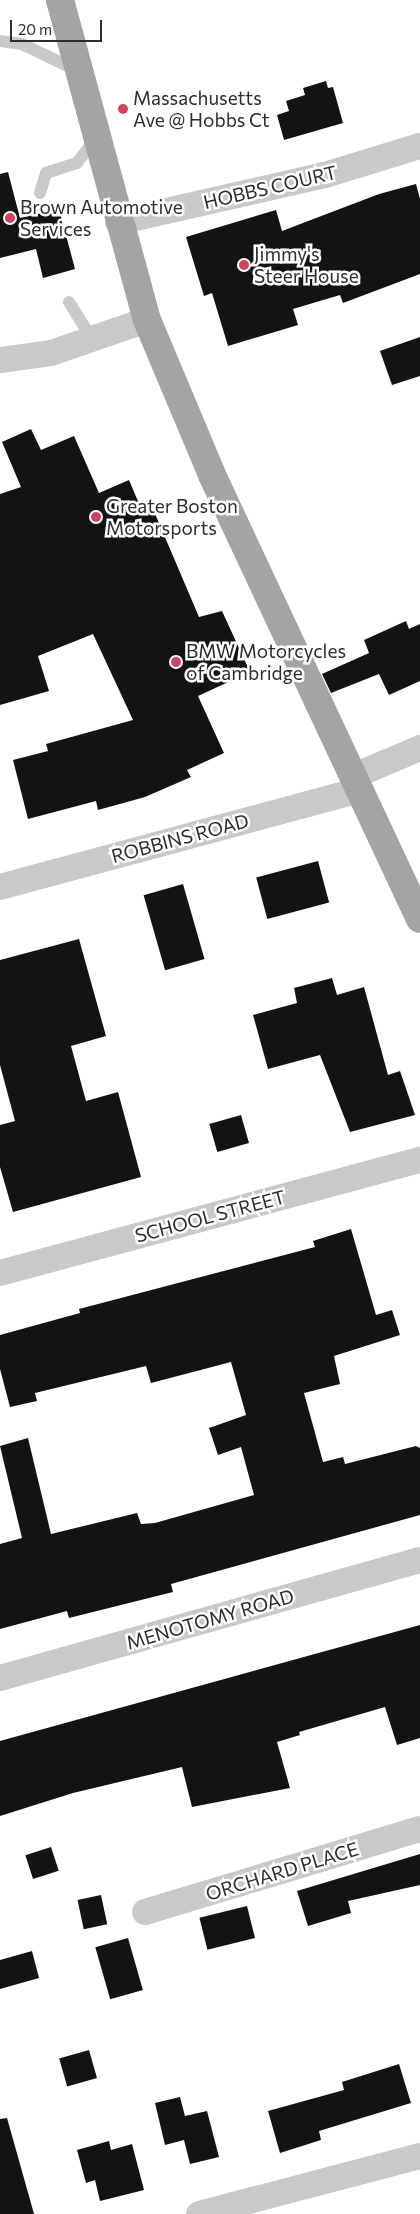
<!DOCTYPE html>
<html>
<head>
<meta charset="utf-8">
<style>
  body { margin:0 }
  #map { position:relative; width:420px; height:2214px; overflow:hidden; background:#fff; font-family:Commissioner,sans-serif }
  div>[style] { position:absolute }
  .building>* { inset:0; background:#131313; transform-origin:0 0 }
  .lane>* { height:12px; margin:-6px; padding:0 6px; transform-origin:6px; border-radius:6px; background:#c9c9c9 }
  .street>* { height:26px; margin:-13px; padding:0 13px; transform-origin:13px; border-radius:13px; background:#c9c9c9 }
  .primary>* { height:28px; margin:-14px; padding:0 14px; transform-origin:14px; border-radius:14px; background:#a4a4a4 }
  .dots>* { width:14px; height:14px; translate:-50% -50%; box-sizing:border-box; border:2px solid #fff; border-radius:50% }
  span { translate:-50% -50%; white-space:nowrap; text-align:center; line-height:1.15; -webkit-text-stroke:5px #fff; paint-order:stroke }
  .poi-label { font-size:19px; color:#2c2c2c }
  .left { translate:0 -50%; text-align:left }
  .street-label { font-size:19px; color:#2c2c2c }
  .scale { position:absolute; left:10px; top:20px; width:92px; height:22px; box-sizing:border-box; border:2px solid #2c2c2c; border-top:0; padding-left:6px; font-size:15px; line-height:18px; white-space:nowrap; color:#2c2c2c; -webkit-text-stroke:4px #fff; paint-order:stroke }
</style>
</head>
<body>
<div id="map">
  <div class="building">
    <div style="clip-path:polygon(326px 81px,328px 88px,333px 87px,343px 123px,284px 140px,277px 115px,289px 111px,286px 101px,305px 95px,303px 88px)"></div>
    <div style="clip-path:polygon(8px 172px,20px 218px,59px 209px,75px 269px,43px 278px,36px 249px,0 258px,0 174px)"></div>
    <div style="clip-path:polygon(416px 184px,420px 199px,420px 274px,343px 303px,340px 295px,293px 309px,298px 325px,228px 346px,212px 293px,204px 296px,186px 237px,276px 210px,282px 231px,379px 194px)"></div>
    <div style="clip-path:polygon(420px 337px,420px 376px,392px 385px,380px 351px)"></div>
    <div style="clip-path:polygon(31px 429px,41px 450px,74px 436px,99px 493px,129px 480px,140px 506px,150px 502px,199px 617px,222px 611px,250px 672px,198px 696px,224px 753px,187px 770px,191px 777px,145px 797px,98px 810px,96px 801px,28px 819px,13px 760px,48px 751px,46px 744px,133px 720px,93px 634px,38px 656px,49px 691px,0 705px,0 494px,21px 487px,2px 442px)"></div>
    <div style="clip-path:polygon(406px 621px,409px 629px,420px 624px,420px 681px,389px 695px,379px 674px,331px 693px,322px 674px,369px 653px,364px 640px)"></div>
    <div style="left:318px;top:861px;width:43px;height:64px;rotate:75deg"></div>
    <div style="left:183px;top:884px;width:78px;height:41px;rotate:74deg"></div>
    <div style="clip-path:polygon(79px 939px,106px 1036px,71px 1046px,86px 1101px,118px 1092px,141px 1177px,13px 1212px,0 1167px,0 1125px,15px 1121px,0 1065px,0 960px)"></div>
    <div style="clip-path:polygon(332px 978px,337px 995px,364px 987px,388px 1075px,400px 1071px,415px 1115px,350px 1132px,320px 1055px,268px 1069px,253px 1015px,297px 1003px,294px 988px)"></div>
    <div style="left:241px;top:1115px;width:29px;height:33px;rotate:74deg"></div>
    <div style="clip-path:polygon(351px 1229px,376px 1315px,392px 1310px,400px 1335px,334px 1356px,340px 1384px,304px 1393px,323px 1462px,343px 1457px,345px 1464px,416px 1446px,420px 1448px,420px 1515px,171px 1584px,173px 1592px,69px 1618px,67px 1611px,0 1629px,0 1544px,22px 1538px,0 1446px,28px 1438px,51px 1534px,137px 1513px,141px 1524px,155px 1523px,254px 1495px,241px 1447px,218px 1455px,209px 1428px,246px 1415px,231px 1362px,151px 1383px,146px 1366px,35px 1393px,37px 1401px,10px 1407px,0 1369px,0 1335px,80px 1313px,79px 1309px,315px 1247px,313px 1241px)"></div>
    <div style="clip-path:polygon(420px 1625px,420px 1738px,397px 1745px,385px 1707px,299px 1732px,300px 1735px,277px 1742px,290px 1788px,192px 1807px,182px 1767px,73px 1793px,0 1816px,0 1741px)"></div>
    <div style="left:51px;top:1847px;width:25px;height:27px;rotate:72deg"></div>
    <div style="clip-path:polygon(420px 1854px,420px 1885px,348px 1901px,351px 1913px,308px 1926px,297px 1891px)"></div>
    <div style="left:101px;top:1895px;width:30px;height:24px;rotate:78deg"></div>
    <div style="left:247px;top:1906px;width:33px;height:49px;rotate:76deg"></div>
    <div style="left:128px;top:1938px;width:54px;height:34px;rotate:74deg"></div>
    <div style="clip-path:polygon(32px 1951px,39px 1978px,0 1989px,0 1960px)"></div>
    <div style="left:89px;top:2050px;width:29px;height:31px;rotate:74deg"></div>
    <div style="clip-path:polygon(399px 2064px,411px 2103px,319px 2131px,321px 2140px,280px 2153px,268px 2111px,344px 2090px,342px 2082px)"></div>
    <div style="clip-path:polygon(180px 2097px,185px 2116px,207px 2111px,219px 2157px,190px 2164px,184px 2140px,165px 2145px,155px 2103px)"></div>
    <div style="clip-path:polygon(7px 2118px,34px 2214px,0 2214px,0 2119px)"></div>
    <div style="clip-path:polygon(109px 2141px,111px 2150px,132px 2144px,144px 2190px,100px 2201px,95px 2180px,86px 2183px,77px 2150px)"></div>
  </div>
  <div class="lane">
    <div style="left:0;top:41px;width:22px;rotate:8deg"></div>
    <div style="left:22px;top:44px;width:60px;rotate:25.7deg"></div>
    <div style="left:40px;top:193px;width:21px;rotate:-73deg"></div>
    <div style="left:46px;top:173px;width:33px;rotate:-18deg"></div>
    <div style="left:77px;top:163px;width:31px;rotate:-53deg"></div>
    <div style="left:69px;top:302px;width:44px;rotate:58.1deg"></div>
  </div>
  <div class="street">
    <div style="left:118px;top:222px;width:212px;rotate:-12.8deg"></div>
    <div style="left:325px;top:175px;width:99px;rotate:-17deg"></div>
    <div style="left:0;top:360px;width:51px;rotate:-7.8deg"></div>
    <div style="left:51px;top:353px;width:102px;rotate:-19deg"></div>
    <div style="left:354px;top:776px;width:72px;rotate:-23deg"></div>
    <div style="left:0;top:887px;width:373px;rotate:-15.1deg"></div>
    <div style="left:0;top:1273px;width:435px;rotate:-15.1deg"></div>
    <div style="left:0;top:1678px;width:436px;rotate:-15.7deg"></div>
    <div style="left:145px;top:1912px;width:287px;rotate:-16.8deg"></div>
    <div style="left:199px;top:2214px;width:228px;rotate:-14.7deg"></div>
  </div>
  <div class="primary">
    <div style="left:60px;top:0;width:332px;rotate:74.8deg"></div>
    <div style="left:147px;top:320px;width:168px;rotate:67.2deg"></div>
    <div style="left:212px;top:475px;width:490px;rotate:64.9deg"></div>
  </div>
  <div class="dots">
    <div style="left:123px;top:109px;background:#ce4460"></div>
    <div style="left:10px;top:218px;background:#ce4460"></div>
    <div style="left:244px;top:265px;background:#ce4460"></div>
    <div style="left:96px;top:517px;background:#ce4460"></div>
    <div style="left:176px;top:662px;background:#ce4460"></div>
  </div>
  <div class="poi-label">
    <span class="left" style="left:133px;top:109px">Massachusetts<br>Ave @ Hobbs Ct</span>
    <span class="left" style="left:20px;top:218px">Brown Automotive<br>Services</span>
    <span class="left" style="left:254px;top:265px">Jimmy's<br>Steer House</span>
    <span class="left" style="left:106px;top:517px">Greater Boston<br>Motorsports</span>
    <span class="left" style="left:186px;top:662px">BMW Motorcycles<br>of Cambridge</span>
  </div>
  <div class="street-label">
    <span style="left:270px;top:187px;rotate:-13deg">HOBBS COURT</span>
    <span style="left:180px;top:838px;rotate:-15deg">ROBBINS ROAD</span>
    <span style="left:210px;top:1216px;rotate:-15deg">SCHOOL STREET</span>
    <span style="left:210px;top:1619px;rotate:-16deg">MENOTOMY ROAD</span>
    <span style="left:282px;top:1871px;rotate:-17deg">ORCHARD PLACE</span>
  </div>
  <div class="scale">20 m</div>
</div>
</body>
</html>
